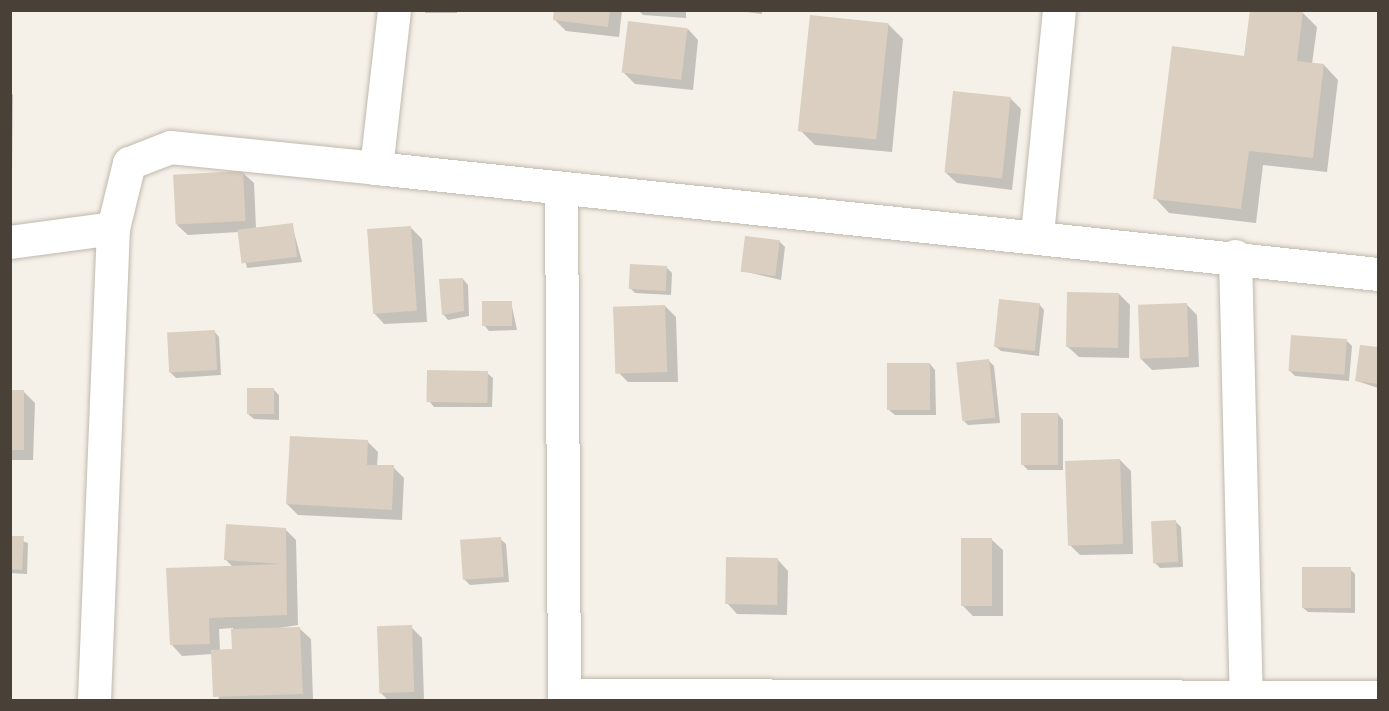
<!DOCTYPE html>
<html>
<head>
<meta charset="utf-8">
<style>
  body { margin:0 }
  #map { position:relative; width:1389px; height:711px; overflow:hidden; background:#f5f1e9; font-family:"IBM Plex Sans",sans-serif }
  div>[style] { position:absolute }
  .shadow>* { inset:0; background:#0003; transform-origin:0 0 }
  .building>* { inset:0; background:#dacfc0; transform-origin:0 0 }
  .roads { filter:drop-shadow(0 0 2px #c1b8ab) drop-shadow(0 0 2px #c1b8ab) }
  .minor>* { height:33px; margin:-16.5px; padding:0 16.5px; transform-origin:16.5px; border-radius:16.5px; background:#fff }
  .tertiary>* { height:33px; margin:-16.5px; padding:0 16.5px; transform-origin:16.5px; border-radius:16.5px; background:#fff }
  span { translate:-50% -50%; white-space:nowrap; text-align:center; line-height:1.15; -webkit-text-stroke:4.5px #fff; paint-order:stroke }
  .frame { position:absolute; inset:0; border:12px solid #494137; pointer-events:none }
</style>
</head>
<body>
<div id="map">
  <div class="shadow">
    <div style="left:425px;top:10px;width:32px;height:3px"></div>
    <div style="clip-path:polygon(556px 10px,622px 10px,619px 37px,566px 31px,555px 20px)"></div>
    <div style="clip-path:polygon(638px 10px,686px 10px,686px 18px,643px 15px)"></div>
    <div style="clip-path:polygon(732px 10px,762px 10px,762px 14px)"></div>
    <div style="clip-path:polygon(1252px 10px,1302px 12px,1317px 27px,1312px 64px,1324px 65px,1338px 80px,1327px 172px,1263px 165px,1256px 223px,1169px 213px,1155px 198px,1246px 57px)"></div>
    <div style="clip-path:polygon(888px 24px,903px 39px,892px 152px,815px 145px,800px 130px)"></div>
    <div style="clip-path:polygon(688px 29px,698px 40px,693px 90px,635px 84px,624px 73px)"></div>
    <div style="clip-path:polygon(10px 93px,13px 95px,12px 172px,10px 172px)"></div>
    <div style="clip-path:polygon(1010px 98px,1021px 109px,1012px 190px,957px 183px,946px 173px)"></div>
    <div style="clip-path:polygon(243px 173px,254px 183px,256px 228px,292px 225px,302px 262px,247px 268px,239px 232px,188px 235px,177px 225px)"></div>
    <div style="clip-path:polygon(411px 228px,422px 239px,427px 322px,384px 324px,374px 313px)"></div>
    <div style="clip-path:polygon(779px 241px,785px 247px,781px 280px,743px 271px)"></div>
    <div style="clip-path:polygon(667px 268px,672px 273px,671px 295px,635px 293px,630px 288px)"></div>
    <div style="clip-path:polygon(463px 279px,468px 285px,469px 316px,448px 320px,443px 314px)"></div>
    <div style="clip-path:polygon(1119px 294px,1130px 305px,1129px 358px,1079px 357px,1068px 347px)"></div>
    <div style="clip-path:polygon(511px 302px,517px 330px,489px 331px,484px 325px)"></div>
    <div style="clip-path:polygon(1039px 304px,1044px 310px,1039px 356px,1001px 351px,995px 346px)"></div>
    <div style="clip-path:polygon(1186px 304px,1197px 315px,1199px 367px,1152px 370px,1141px 359px)"></div>
    <div style="clip-path:polygon(665px 306px,676px 317px,678px 382px,628px 382px,617px 371px)"></div>
    <div style="clip-path:polygon(214px 331px,219px 337px,221px 375px,176px 378px,170px 372px)"></div>
    <div style="clip-path:polygon(1347px 341px,1352px 346px,1349px 381px,1295px 376px,1289px 370px)"></div>
    <div style="clip-path:polygon(1361px 347px,1378px 349px,1378px 388px,1357px 381px)"></div>
    <div style="clip-path:polygon(989px 361px,994px 366px,1000px 423px,968px 425px,963px 420px)"></div>
    <div style="clip-path:polygon(930px 364px,935px 370px,936px 415px,895px 415px,889px 410px)"></div>
    <div style="clip-path:polygon(487px 373px,493px 378px,492px 407px,434px 407px,429px 401px)"></div>
    <div style="clip-path:polygon(274px 390px,279px 395px,279px 420px,254px 419px,248px 414px)"></div>
    <div style="clip-path:polygon(10px 391px,24px 392px,35px 403px,33px 460px,10px 460px)"></div>
    <div style="clip-path:polygon(1058px 414px,1063px 420px,1063px 470px,1028px 470px,1023px 465px)"></div>
    <div style="clip-path:polygon(368px 442px,378px 452px,377px 466px,393px 467px,404px 478px,402px 520px,298px 515px,287px 504px)"></div>
    <div style="clip-path:polygon(1120px 460px,1131px 471px,1133px 554px,1080px 555px,1069px 544px)"></div>
    <div style="clip-path:polygon(1176px 522px,1181px 527px,1183px 567px,1160px 568px,1155px 563px)"></div>
    <div style="clip-path:polygon(evenodd,285px 529px,296px 540px,298px 625px,266px 630px,300px 629px,311px 639px,313px 700px,219px 700px,213px 654px,182px 656px,172px 645px,233px 567px,226px 560px,285px 529px,233px 628px,233px 651px,220px 651px,219px 629px,233px 628px)"></div>
    <div style="clip-path:polygon(10px 537px,28px 543px,27px 574px,10px 573px)"></div>
    <div style="clip-path:polygon(500px 539px,506px 544px,509px 582px,470px 585px,464px 579px)"></div>
    <div style="clip-path:polygon(992px 540px,1003px 550px,1003px 616px,973px 616px,963px 606px)"></div>
    <div style="clip-path:polygon(778px 560px,788px 571px,787px 615px,737px 614px,727px 603px)"></div>
    <div style="clip-path:polygon(1350px 569px,1355px 574px,1355px 613px,1308px 612px,1302px 607px)"></div>
    <div style="clip-path:polygon(411px 627px,422px 638px,424px 700px,388px 700px,381px 693px)"></div>
  </div>
  <div class="building">
    <div style="clip-path:polygon(554px 10px,610px 10px,608px 27px,553px 20px)"></div>
    <div style="clip-path:polygon(1250px 10px,1303px 11px,1297px 61px,1324px 64px,1313px 158px,1249px 151px,1241px 209px,1153px 199px,1172px 46px,1244px 56px)"></div>
    <div style="left:810px;top:15px;width:79px;height:117px;rotate:6deg"></div>
    <div style="left:628px;top:21px;width:60px;height:52px;rotate:7deg"></div>
    <div style="left:953px;top:91px;width:58px;height:82px;rotate:6deg"></div>
    <div style="left:243px;top:171px;width:50px;height:70px;rotate:87deg"></div>
    <div style="left:293px;top:223px;width:34px;height:56px;rotate:83deg"></div>
    <div style="left:411px;top:226px;width:85px;height:44px;rotate:86deg"></div>
    <div style="left:745px;top:236px;width:35px;height:36px;rotate:7deg"></div>
    <div style="left:630px;top:264px;width:37px;height:25px;rotate:3deg"></div>
    <div style="clip-path:polygon(463px 278px,464px 311px,442px 315px,439px 279px)"></div>
    <div style="left:1067px;top:292px;width:52px;height:55px;rotate:1deg"></div>
    <div style="left:999px;top:299px;width:41px;height:48px;rotate:6deg"></div>
    <div style="left:482px;top:301px;width:30px;height:25px"></div>
    <div style="left:1187px;top:303px;width:54px;height:49px;rotate:88deg"></div>
    <div style="left:665px;top:305px;width:67px;height:52px;rotate:88deg"></div>
    <div style="left:215px;top:330px;width:40px;height:48px;rotate:87deg"></div>
    <div style="left:1291px;top:335px;width:56px;height:36px;rotate:4deg"></div>
    <div style="clip-path:polygon(1360px 345px,1378px 347px,1378px 384px,1355px 381px)"></div>
    <div style="left:989px;top:359px;width:59px;height:33px;rotate:84deg"></div>
    <div style="left:887px;top:363px;width:43px;height:47px"></div>
    <div style="left:427px;top:370px;width:61px;height:32px;rotate:1deg"></div>
    <div style="left:247px;top:388px;width:27px;height:26px"></div>
    <div style="left:10px;top:390px;width:14px;height:60px"></div>
    <div style="left:1021px;top:413px;width:37px;height:52px"></div>
    <div style="clip-path:polygon(290px 436px,368px 440px,367px 465px,394px 465px,392px 510px,286px 504px)"></div>
    <div style="left:1120px;top:459px;width:85px;height:55px;rotate:88deg"></div>
    <div style="left:1176px;top:520px;width:42px;height:25px;rotate:87deg"></div>
    <div style="clip-path:polygon(226px 524px,286px 528px,287px 615px,209px 618px,210px 644px,170px 645px,166px 568px,282px 564px,224px 560px)"></div>
    <div style="clip-path:polygon(10px 536px,24px 536px,22px 570px,10px 569px)"></div>
    <div style="left:501px;top:537px;width:40px;height:41px;rotate:86deg"></div>
    <div style="left:961px;top:538px;width:31px;height:68px"></div>
    <div style="left:726px;top:557px;width:52px;height:47px;rotate:1deg"></div>
    <div style="left:1302px;top:567px;width:49px;height:41px"></div>
    <div style="left:412px;top:625px;width:67px;height:35px;rotate:88deg"></div>
    <div style="clip-path:polygon(300px 627px,303px 694px,213px 697px,211px 650px,232px 649px,231px 629px)"></div>
  </div>
  <div class="roads">
    <div class="minor">
      <div style="left:376px;top:168px;width:1008px;rotate:6.04deg"></div>
      <div style="left:561px;top:188px;width:512px;rotate:89.66deg"></div>
      <div style="left:1037px;top:234px;width:225px;rotate:-84.4deg"></div>
      <div style="left:10px;top:242px;width:104px;rotate:-7.7deg"></div>
      <div style="left:1235px;top:256px;width:444px;rotate:88.6deg"></div>
      <div style="left:564px;top:695px;width:814px;rotate:0.14deg"></div>
    </div>
    <div class="tertiary">
      <div style="left:94px;top:700px;width:472px;rotate:-87.7deg"></div>
      <div style="left:113px;top:228px;width:67px;rotate:-76.2deg"></div>
      <div style="left:129px;top:163px;width:44px;rotate:-21.3deg"></div>
      <div style="left:170px;top:147px;width:207px;rotate:5.8deg"></div>
      <div style="left:376px;top:168px;width:159px;rotate:-83.5deg"></div>
    </div>
  </div>
  <div class="frame"></div>
</div>
</body>
</html>
